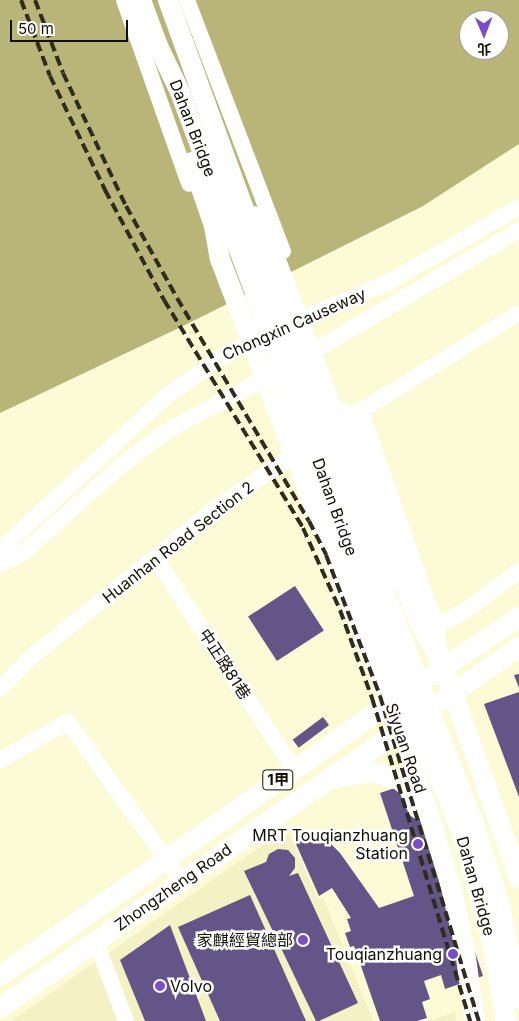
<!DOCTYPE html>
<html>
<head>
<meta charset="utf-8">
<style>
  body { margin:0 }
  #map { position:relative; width:519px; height:1021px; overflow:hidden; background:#fdfad6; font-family:Inter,"Noto Sans TC",sans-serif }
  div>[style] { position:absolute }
  .built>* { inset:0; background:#f4f1c5 }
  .water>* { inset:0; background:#b9b478 }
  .building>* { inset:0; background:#635587; transform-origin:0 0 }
  .minor>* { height:16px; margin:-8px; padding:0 8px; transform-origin:8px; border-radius:8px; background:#fff }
  .major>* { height:20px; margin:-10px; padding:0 10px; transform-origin:10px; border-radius:10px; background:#fff }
  .rail>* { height:4px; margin-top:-2px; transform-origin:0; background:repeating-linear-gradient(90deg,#2d2c1d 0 10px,transparent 0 15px) }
  .dots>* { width:14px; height:14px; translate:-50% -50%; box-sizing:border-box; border:2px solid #fff; border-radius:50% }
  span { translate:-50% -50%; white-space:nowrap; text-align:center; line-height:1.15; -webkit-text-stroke:5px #fff; paint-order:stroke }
  .shield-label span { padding:1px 4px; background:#fff; border:1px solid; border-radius:4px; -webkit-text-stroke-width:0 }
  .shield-label { font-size:15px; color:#111004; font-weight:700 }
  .street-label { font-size:16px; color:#111004 }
  .poi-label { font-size:16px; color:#111004 }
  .right { translate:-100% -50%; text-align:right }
  .left { translate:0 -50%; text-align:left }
  .north { position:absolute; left:459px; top:10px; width:50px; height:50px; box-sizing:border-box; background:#fff; border:1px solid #a09f9b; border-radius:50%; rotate:179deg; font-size:14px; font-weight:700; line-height:20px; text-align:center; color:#111004 }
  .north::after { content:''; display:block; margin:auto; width:18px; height:22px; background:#794ec7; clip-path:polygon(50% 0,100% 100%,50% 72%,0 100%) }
  .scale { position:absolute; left:10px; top:20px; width:118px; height:22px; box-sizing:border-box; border:2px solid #111004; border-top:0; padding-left:6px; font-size:15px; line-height:18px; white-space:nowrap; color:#111004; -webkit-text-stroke:4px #fff; paint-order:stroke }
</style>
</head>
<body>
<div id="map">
  <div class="built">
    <div style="clip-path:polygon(287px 828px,318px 899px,323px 897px,373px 1021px,11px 1021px)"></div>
    <div style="clip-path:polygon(455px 1012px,456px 1021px,429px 1021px)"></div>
  </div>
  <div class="water">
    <div style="clip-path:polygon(evenodd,0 0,519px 0,519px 144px,423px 206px,183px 326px,0 413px,0 0,469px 20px,499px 20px,499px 50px,469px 50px,469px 20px)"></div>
  </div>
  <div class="building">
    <div style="left:295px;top:586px;width:53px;height:56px;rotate:57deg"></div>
    <div style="clip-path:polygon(519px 674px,519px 688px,514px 675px)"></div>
    <div style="clip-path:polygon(519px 692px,519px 797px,484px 704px)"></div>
    <div style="left:323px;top:717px;width:10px;height:38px;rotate:53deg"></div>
    <div style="clip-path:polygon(418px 780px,483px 976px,445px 989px,441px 975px,424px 981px,430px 999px,422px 1002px,427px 1018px,417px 1021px,380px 1021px,354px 946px,350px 947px,345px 933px,351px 931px,347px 919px,351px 918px,332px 888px,319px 896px,296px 844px,310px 833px,315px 839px,322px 835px,340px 853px,379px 908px,414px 896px,380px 793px)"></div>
    <div style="clip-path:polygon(278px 849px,288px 850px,295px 858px,295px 868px,289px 876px,298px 873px,358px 1003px,319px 1021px,316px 1021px,244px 871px,266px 862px,269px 854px)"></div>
    <div style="clip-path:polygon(250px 895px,306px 1021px,220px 1021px,178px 927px)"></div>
    <div style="clip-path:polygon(170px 925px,206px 1021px,145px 1021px,120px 960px)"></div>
  </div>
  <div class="minor">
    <div style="left:124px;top:0;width:195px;rotate:70.5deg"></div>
    <div style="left:187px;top:0;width:269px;rotate:69.1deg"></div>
    <div style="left:287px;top:325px;width:111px;rotate:-22.9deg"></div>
    <div style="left:389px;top:282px;width:150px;rotate:-30deg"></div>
    <div style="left:302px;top:358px;width:252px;rotate:-30.5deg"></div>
    <div style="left:360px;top:409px;width:230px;rotate:70.7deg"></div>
    <div style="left:436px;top:626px;width:30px;rotate:81deg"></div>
    <div style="left:343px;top:410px;width:175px;rotate:68.9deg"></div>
    <div style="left:406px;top:573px;width:15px;rotate:90deg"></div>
    <div style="left:330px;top:430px;width:222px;rotate:-31.8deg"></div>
    <div style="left:0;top:550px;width:229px;rotate:-42.7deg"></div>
    <div style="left:168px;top:395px;width:75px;rotate:-35.2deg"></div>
    <div style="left:229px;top:352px;width:38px;rotate:-25deg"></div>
    <div style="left:156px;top:559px;width:251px;rotate:56.7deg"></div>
    <div style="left:0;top:564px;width:25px;rotate:-26deg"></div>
    <div style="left:23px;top:553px;width:134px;rotate:-41.7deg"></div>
    <div style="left:123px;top:464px;width:55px;rotate:-36.9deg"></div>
    <div style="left:167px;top:431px;width:124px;rotate:-28.4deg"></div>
    <div style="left:436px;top:626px;width:29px;rotate:-27deg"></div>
    <div style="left:462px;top:613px;width:71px;rotate:-36.4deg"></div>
    <div style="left:0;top:689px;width:40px;rotate:-46deg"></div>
    <div style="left:28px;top:660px;width:242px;rotate:-39deg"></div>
    <div style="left:216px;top:508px;width:106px;rotate:-34.6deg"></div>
    <div style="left:0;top:760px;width:78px;rotate:-29.2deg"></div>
    <div style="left:68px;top:722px;width:196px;rotate:54.4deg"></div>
    <div style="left:96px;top:942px;width:85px;rotate:69.2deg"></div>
  </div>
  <div class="major">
    <div style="left:141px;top:0;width:49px;rotate:69.7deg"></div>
    <div style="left:158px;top:46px;width:51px;rotate:64.4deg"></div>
    <div style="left:180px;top:92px;width:508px;rotate:69.5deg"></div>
    <div style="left:358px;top:568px;width:279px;rotate:68.6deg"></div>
    <div style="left:460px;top:828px;width:109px;rotate:74.1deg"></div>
    <div style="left:490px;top:933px;width:89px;rotate:79.7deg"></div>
    <div style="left:168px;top:0;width:588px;rotate:70.03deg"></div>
    <div style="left:369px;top:553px;width:291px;rotate:68.8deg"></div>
    <div style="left:474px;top:824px;width:82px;rotate:72.2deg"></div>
    <div style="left:499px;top:902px;width:99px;rotate:78.3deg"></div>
    <div style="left:192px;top:162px;width:68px;rotate:71deg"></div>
    <div style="left:214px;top:226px;width:34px;rotate:80deg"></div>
    <div style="left:220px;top:259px;width:400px;rotate:69.2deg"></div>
    <div style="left:362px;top:633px;width:103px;rotate:67.2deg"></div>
    <div style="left:402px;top:728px;width:162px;rotate:72.8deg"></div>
    <div style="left:450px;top:883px;width:63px;rotate:77.1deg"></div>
    <div style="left:464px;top:944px;width:78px;rotate:81.9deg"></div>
    <div style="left:253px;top:216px;width:27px;rotate:57deg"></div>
    <div style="left:268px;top:239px;width:359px;rotate:69.3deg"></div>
    <div style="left:395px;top:575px;width:17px;rotate:50deg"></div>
    <div style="left:406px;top:588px;width:30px;rotate:70deg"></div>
    <div style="left:416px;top:616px;width:59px;rotate:61.7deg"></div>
    <div style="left:444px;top:668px;width:224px;rotate:70.4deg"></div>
    <div style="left:433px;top:675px;width:104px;rotate:-34deg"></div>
    <div style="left:443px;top:700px;width:93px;rotate:-34.9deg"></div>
    <div style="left:335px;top:778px;width:38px;rotate:-9deg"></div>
    <div style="left:373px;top:772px;width:27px;rotate:17deg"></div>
    <div style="left:399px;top:780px;width:11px;rotate:38deg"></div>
    <div style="left:408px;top:787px;width:24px;rotate:66deg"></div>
    <div style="left:0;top:976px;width:490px;rotate:-35deg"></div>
    <div style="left:0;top:1008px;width:503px;rotate:-34.8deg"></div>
  </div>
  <div class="rail">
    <div style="left:21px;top:0;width:81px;rotate:69.1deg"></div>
    <div style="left:50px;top:76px;width:127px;rotate:64.2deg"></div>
    <div style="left:105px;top:190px;width:125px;rotate:61.8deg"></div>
    <div style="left:164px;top:300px;width:267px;rotate:58.6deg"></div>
    <div style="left:303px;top:528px;width:90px;rotate:65.7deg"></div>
    <div style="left:340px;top:610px;width:94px;rotate:70deg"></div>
    <div style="left:372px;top:698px;width:338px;rotate:73.1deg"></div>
    <div style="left:35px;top:0;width:78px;rotate:69deg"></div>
    <div style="left:63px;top:73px;width:147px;rotate:64.7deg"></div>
    <div style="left:126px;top:206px;width:105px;rotate:61deg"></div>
    <div style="left:177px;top:298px;width:259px;rotate:59.4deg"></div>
    <div style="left:309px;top:521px;width:38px;rotate:63deg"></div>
    <div style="left:326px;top:555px;width:151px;rotate:69deg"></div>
    <div style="left:380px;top:696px;width:340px;rotate:73.1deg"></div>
  </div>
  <div class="dots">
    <div style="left:418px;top:844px;background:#794ec7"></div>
    <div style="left:303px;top:940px;background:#794ec7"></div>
    <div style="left:453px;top:954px;background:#794ec7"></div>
    <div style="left:160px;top:986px;background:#794ec7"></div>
  </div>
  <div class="shield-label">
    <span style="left:278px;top:780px">1甲</span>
  </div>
  <div class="street-label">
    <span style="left:193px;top:128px;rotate:69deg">Dahan Bridge</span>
    <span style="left:294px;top:324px;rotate:-24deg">Chongxin Causeway</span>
    <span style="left:335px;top:507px;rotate:70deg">Dahan Bridge</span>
    <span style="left:178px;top:542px;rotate:-38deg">Huanhan Road Section 2</span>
    <span style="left:225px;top:664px;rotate:57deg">中正路81巷</span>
    <span style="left:406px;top:748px;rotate:71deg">Siyuan Road</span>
    <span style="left:476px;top:886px;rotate:74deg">Dahan Bridge</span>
    <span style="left:173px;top:887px;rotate:-35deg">Zhongzheng Road</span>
  </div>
  <div class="poi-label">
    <span class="right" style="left:408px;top:844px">MRT Touqianzhuang<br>Station</span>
    <span class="right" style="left:293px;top:940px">家麒經貿總部</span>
    <span class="right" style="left:442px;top:954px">Touqianzhuang</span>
    <span class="left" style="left:170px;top:986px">Volvo</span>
  </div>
  <div class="north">北</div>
  <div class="scale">50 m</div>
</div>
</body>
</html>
